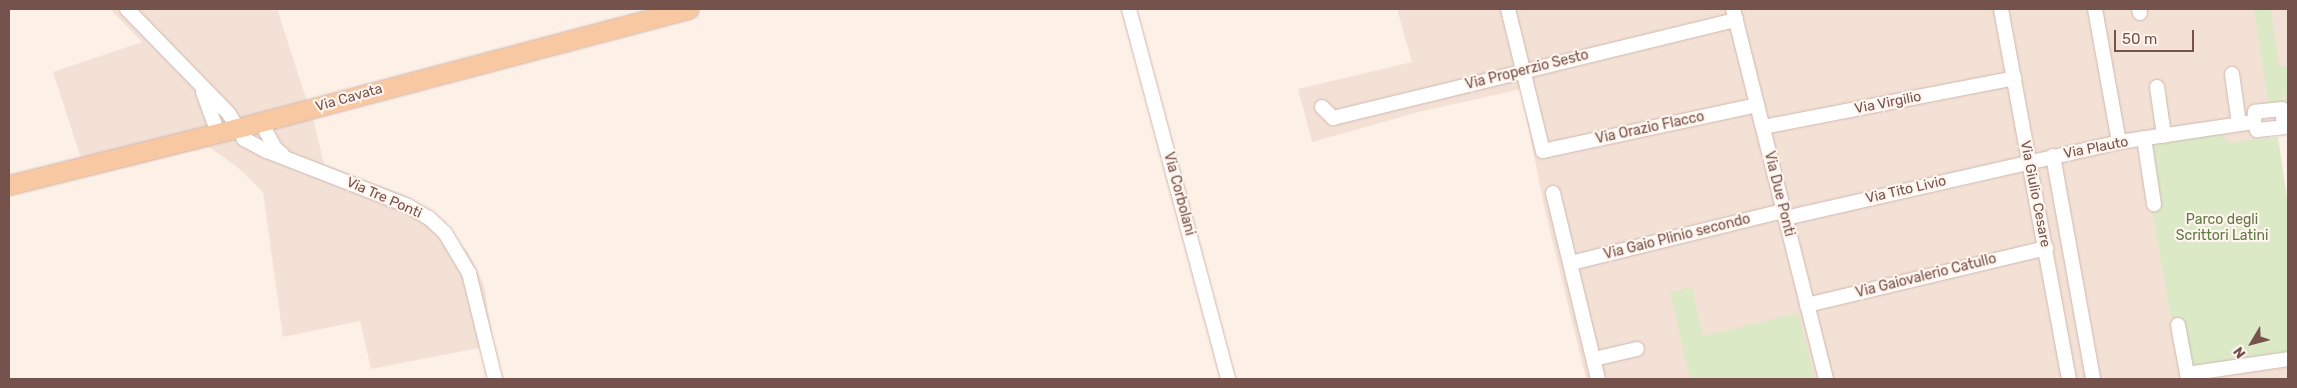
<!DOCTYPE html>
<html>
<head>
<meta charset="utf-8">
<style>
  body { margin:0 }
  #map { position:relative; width:2297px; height:388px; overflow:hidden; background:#fcf0e7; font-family:Rubik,sans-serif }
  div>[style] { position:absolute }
  .residential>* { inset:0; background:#f3e1d6 }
  .green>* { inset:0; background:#dbe9c6 }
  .roads { filter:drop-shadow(0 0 1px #d0b8b0) drop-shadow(0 0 1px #d0b8b0) }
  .minor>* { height:14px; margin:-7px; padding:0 7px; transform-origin:7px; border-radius:7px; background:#fff }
  .major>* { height:19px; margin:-9.5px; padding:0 9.5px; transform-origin:9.5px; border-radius:9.5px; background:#f8c8a2 }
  span { translate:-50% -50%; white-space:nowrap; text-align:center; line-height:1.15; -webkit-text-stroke:4.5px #fff5ee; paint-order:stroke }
  .street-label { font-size:14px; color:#75534c }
  .park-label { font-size:14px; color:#5e7a44 }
  .frame { position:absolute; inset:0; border:10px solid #75534c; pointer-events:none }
  .north { position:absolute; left:2227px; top:318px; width:50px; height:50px; -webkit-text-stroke:4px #fff5ee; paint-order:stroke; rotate:233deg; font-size:14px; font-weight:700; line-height:20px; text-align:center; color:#75534c }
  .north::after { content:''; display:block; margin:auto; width:18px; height:22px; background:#75534c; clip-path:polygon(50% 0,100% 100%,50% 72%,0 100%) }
  .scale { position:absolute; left:2114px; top:30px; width:80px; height:22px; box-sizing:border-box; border:2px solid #75534c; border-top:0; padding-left:6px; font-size:15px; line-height:18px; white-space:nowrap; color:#75534c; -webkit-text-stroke:4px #fff5ee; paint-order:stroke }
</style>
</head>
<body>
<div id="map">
  <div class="residential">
    <div style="clip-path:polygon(110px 9px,277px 9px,315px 126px,324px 164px,404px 195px,434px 216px,468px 252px,484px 285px,492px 337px,484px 347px,371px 369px,360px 321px,283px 337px,263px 192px,236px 166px,209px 147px,87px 177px,53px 72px,142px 42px)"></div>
    <div style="clip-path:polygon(1397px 9px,2288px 9px,2288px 131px,2269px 134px,2288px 279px,2288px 379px,1586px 379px,1544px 206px,1521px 89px,1419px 112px,1312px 142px,1298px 89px,1412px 62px)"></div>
  </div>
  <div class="green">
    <div style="clip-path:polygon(2254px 9px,2271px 9px,2279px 66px,2288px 66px,2288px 109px,2282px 83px,2285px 108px,2269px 108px)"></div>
    <div style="clip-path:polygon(2221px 132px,2228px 143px,2278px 137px,2288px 205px,2288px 351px,2190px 367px,2180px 317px,2171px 318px,2152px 210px,2159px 209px,2148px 142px)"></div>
    <div style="clip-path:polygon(1692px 287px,1703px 336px,1798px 313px,1815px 379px,1690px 379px,1670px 292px)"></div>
  </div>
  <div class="roads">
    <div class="minor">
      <div style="left:127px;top:9px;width:146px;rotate:45.8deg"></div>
      <div style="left:229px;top:114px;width:29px;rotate:59deg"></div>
      <div style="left:244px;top:139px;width:26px;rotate:28deg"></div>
      <div style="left:267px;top:151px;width:151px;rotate:21.3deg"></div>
      <div style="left:408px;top:206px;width:24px;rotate:30deg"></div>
      <div style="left:429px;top:218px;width:22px;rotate:43deg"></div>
      <div style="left:445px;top:233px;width:47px;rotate:59deg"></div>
      <div style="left:469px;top:273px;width:109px;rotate:76.2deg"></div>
      <div style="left:1129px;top:9px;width:383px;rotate:75deg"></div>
      <div style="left:1508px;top:9px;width:146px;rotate:76.2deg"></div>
      <div style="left:1543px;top:151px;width:219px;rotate:-12.1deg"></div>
      <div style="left:1733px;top:9px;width:382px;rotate:75.9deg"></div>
      <div style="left:2001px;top:9px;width:376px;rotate:79.6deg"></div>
      <div style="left:2095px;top:9px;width:135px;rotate:79.8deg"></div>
      <div style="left:2139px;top:9px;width:4px;rotate:76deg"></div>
      <div style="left:2232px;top:74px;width:50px;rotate:82deg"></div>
      <div style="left:2157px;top:87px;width:49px;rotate:81.7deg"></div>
      <div style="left:203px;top:92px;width:44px;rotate:69.9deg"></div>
      <div style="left:1322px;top:107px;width:16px;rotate:45deg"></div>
      <div style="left:1333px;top:118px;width:415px;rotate:-13.7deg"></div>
      <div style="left:261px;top:122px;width:30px;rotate:62deg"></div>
      <div style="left:275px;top:148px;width:9px;rotate:41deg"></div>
      <div style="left:1763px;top:127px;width:256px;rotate:-11deg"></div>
      <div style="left:2144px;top:138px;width:67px;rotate:81.4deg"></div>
      <div style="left:2053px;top:156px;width:227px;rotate:79.8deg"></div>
      <div style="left:1553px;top:193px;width:191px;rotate:76.4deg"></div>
      <div style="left:1785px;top:218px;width:343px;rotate:-12.8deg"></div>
      <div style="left:2119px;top:142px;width:136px;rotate:-8.4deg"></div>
      <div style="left:2254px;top:122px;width:9px;rotate:69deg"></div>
      <div style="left:2257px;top:130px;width:27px;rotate:-6deg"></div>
      <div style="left:2284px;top:127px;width:18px;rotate:-96deg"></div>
      <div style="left:2282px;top:109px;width:27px;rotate:174deg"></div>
      <div style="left:2255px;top:112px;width:10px;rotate:96deg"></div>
      <div style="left:1571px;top:263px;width:218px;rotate:-13.8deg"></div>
      <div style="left:1807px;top:305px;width:246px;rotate:-13.4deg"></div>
      <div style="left:2178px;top:325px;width:55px;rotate:79.5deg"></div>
      <div style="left:1594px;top:359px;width:44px;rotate:-13.1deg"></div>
      <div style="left:2187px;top:374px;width:102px;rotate:-8.4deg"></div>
    </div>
    <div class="major">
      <div style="left:9px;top:185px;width:236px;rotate:-14deg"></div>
      <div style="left:238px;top:128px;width:466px;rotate:-14.8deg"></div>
    </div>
  </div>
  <div class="street-label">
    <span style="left:1527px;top:70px;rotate:-14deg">Via Properzio Sesto</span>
    <span style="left:349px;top:98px;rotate:-16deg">Via Cavata</span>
    <span style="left:1888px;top:103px;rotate:-11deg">Via Virgilio</span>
    <span style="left:1650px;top:128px;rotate:-12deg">Via Orazio Flacco</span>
    <span style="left:2096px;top:148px;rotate:-11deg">Via Plauto</span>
    <span style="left:1906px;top:190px;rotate:-13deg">Via Tito Livio</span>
    <span style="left:1179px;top:194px;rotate:75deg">Via Corbolani</span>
    <span style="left:1779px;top:194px;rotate:76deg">Via Due Ponti</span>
    <span style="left:2035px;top:194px;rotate:79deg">Via Giulio Cesare</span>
    <span style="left:384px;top:198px;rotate:24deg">Via Tre Ponti</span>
    <span style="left:1677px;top:237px;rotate:-14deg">Via Gaio Plinio secondo</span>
    <span style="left:1926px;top:276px;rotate:-14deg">Via Gaiovalerio Catullo</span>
  </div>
  <div class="park-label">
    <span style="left:2222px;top:228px">Parco degli<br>Scrittori Latini</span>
  </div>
  <div class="frame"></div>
  <div class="north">N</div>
  <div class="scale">50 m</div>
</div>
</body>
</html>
